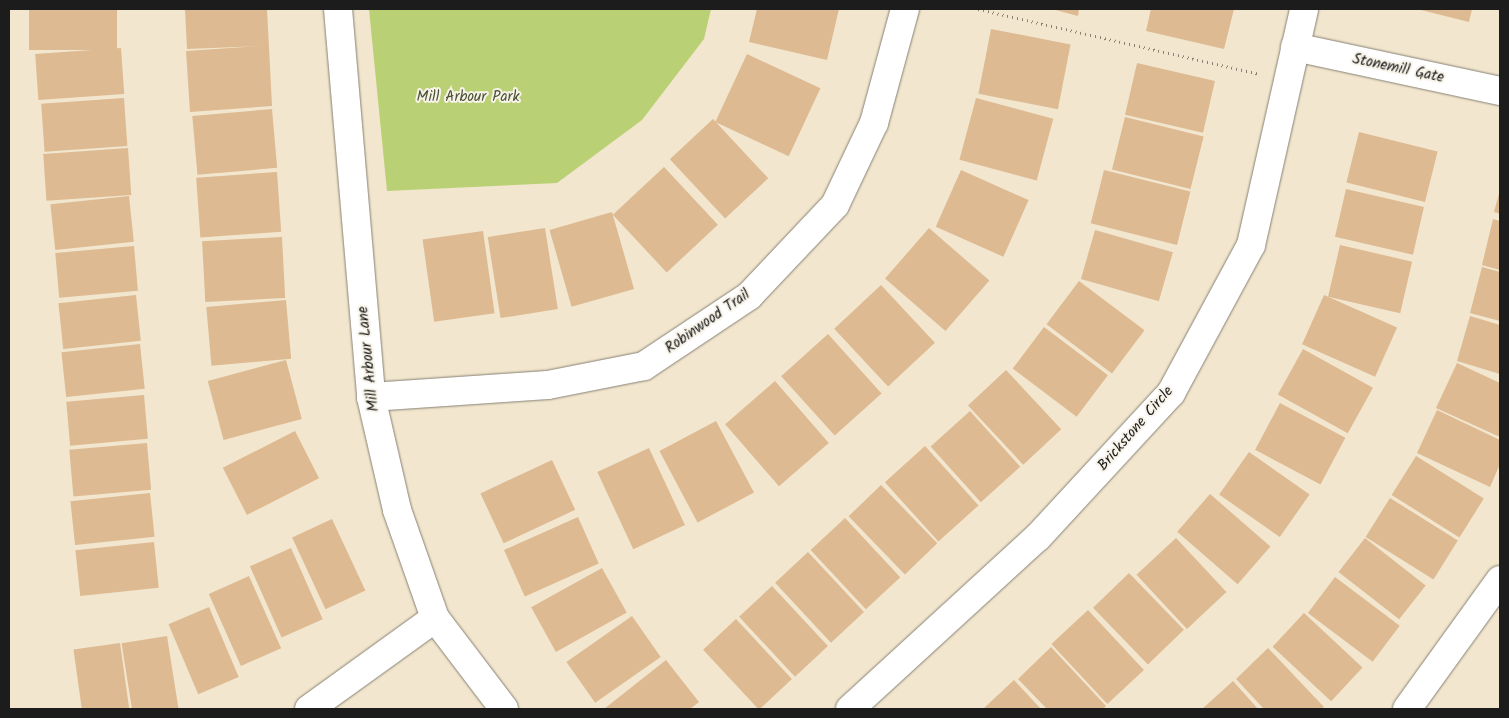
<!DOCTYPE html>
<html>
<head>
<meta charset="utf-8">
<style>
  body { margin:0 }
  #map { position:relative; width:1509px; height:718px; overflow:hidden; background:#f2e6ce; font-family:Kalam,sans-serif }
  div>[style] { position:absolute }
  .green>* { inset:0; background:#bad074 }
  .building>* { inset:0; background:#ddba92; transform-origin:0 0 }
  .path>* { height:3px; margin-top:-1.5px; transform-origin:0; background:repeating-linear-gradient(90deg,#878175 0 1px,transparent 0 5px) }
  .roads { filter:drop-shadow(0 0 1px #878175) drop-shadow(0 0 1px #878175) }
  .minor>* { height:28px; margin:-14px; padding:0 14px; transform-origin:14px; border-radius:14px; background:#fff }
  span { translate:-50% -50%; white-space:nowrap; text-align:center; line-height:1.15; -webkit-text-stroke:4px #f7f3e8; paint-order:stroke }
  .street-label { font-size:15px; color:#1c1c1c }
  .park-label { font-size:15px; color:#4b5236 }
  .frame { position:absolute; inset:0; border:10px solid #1c1c1c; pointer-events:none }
</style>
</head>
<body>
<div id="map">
  <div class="green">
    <div style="clip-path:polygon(369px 9px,711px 9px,704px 39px,642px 120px,557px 183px,387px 191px)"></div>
  </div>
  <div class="building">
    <div style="left:29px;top:9px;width:88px;height:41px"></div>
    <div style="clip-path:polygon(185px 9px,267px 9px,272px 106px,190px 112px,186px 51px,260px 46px,187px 49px)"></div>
    <div style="clip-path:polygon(757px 9px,839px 9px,827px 60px,749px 42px)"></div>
    <div style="clip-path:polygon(1052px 9px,1079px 9px,1078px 16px)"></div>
    <div style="clip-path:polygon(1151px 9px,1234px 9px,1224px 49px,1146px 31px)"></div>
    <div style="clip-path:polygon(1417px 9px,1472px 9px,1469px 22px)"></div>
    <div style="left:991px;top:29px;width:81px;height:66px;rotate:11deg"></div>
    <div style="left:121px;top:48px;width:46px;height:86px;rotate:86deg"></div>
    <div style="left:747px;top:54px;width:81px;height:75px;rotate:25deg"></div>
    <div style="left:1137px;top:63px;width:80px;height:53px;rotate:13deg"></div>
    <div style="left:124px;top:98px;width:48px;height:83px;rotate:86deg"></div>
    <div style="left:976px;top:98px;width:80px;height:64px;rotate:15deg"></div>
    <div style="left:272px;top:109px;width:59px;height:80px;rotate:85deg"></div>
    <div style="left:1125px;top:117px;width:81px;height:54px;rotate:14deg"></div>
    <div style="left:713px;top:119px;width:81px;height:59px;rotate:47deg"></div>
    <div style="left:1359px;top:132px;width:81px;height:52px;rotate:14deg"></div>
    <div style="left:128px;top:148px;width:47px;height:85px;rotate:86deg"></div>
    <div style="left:664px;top:167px;width:79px;height:70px;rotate:47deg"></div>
    <div style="left:961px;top:170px;width:74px;height:62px;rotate:24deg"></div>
    <div style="left:1104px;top:170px;width:89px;height:55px;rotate:14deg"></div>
    <div style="left:277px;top:172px;width:60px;height:81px;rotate:86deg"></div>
    <div style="left:1346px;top:189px;width:80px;height:49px;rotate:13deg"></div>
    <div style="clip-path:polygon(1500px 190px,1500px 214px,1494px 212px)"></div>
    <div style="left:129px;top:196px;width:46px;height:79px;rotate:84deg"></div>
    <div style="left:612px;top:212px;width:80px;height:65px;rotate:74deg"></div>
    <div style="clip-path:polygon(1493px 219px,1500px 221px,1500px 270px,1482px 265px)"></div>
    <div style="left:545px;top:228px;width:82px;height:58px;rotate:81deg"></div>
    <div style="left:929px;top:228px;width:80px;height:67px;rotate:41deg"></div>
    <div style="left:1095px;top:230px;width:81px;height:51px;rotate:16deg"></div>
    <div style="left:483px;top:231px;width:83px;height:61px;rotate:82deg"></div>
    <div style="left:282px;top:237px;width:61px;height:80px;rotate:87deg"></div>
    <div style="left:1340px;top:245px;width:74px;height:53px;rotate:13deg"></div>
    <div style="left:134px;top:246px;width:45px;height:79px;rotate:85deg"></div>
    <div style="clip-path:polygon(1482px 267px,1500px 272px,1500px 321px,1470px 313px)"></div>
    <div style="left:1079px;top:281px;width:82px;height:54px;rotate:37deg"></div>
    <div style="left:881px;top:285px;width:79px;height:64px;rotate:47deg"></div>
    <div style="left:136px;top:295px;width:46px;height:78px;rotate:84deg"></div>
    <div style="left:1324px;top:295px;width:80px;height:54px;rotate:24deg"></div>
    <div style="left:286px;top:300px;width:59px;height:80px;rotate:85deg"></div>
    <div style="clip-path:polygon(1470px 316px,1500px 325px,1500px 374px,1457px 361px)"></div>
    <div style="left:1044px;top:327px;width:80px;height:52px;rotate:37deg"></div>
    <div style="left:828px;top:334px;width:80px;height:63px;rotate:48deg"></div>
    <div style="left:140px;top:344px;width:45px;height:79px;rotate:84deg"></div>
    <div style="left:1303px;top:349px;width:80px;height:52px;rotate:29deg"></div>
    <div style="left:286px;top:360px;width:61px;height:81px;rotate:75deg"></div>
    <div style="clip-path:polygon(1457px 363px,1500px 383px,1500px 437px,1436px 408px)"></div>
    <div style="left:1006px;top:370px;width:81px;height:52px;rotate:47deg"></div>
    <div style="left:775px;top:381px;width:82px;height:66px;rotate:49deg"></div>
    <div style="left:144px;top:395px;width:44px;height:78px;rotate:85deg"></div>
    <div style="left:1280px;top:403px;width:74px;height:53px;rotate:28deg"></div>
    <div style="clip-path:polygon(1437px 410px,1500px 440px,1500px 464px,1490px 487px,1417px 453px)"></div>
    <div style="left:970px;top:411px;width:75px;height:53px;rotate:48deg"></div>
    <div style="left:716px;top:421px;width:81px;height:64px;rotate:62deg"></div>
    <div style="left:295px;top:431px;width:53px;height:81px;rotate:63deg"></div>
    <div style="left:147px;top:443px;width:47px;height:78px;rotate:85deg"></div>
    <div style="left:925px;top:446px;width:80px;height:54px;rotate:48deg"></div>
    <div style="left:649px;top:448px;width:85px;height:57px;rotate:65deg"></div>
    <div style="left:1249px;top:452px;width:74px;height:52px;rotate:35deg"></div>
    <div style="left:1416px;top:456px;width:80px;height:46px;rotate:32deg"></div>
    <div style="left:552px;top:460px;width:55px;height:79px;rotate:65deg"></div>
    <div style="left:881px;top:485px;width:81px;height:45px;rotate:46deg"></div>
    <div style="left:150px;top:493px;width:44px;height:80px;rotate:84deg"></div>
    <div style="left:1210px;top:494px;width:80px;height:50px;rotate:41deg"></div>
    <div style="left:1390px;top:498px;width:80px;height:46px;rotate:32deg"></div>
    <div style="left:578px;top:517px;width:51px;height:81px;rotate:66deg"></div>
    <div style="left:845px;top:518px;width:81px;height:47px;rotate:47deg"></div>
    <div style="left:332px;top:519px;width:79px;height:44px;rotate:65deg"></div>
    <div style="left:1176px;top:538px;width:74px;height:54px;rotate:47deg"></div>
    <div style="left:1365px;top:538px;width:77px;height:43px;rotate:38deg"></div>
    <div style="left:154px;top:542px;width:46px;height:79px;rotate:84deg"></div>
    <div style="left:291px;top:548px;width:78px;height:45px;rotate:66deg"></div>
    <div style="left:808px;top:552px;width:82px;height:45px;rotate:47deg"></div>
    <div style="left:602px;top:568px;width:51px;height:81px;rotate:61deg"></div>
    <div style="left:1129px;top:573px;width:79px;height:50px;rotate:46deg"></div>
    <div style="left:249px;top:576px;width:79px;height:44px;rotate:66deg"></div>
    <div style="left:1335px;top:577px;width:81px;height:45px;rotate:37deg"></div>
    <div style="left:772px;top:586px;width:82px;height:45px;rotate:47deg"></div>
    <div style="left:209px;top:607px;width:76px;height:44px;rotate:67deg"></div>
    <div style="left:1088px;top:610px;width:82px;height:50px;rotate:47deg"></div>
    <div style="left:1304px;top:613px;width:80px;height:46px;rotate:43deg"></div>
    <div style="left:632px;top:616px;width:50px;height:80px;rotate:55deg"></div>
    <div style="left:736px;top:619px;width:82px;height:45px;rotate:47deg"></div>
    <div style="left:167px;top:636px;width:74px;height:46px;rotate:81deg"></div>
    <div style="left:120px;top:643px;width:67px;height:47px;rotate:82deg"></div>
    <div style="clip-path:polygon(1051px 647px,1106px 706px,1103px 709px,1047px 709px,1018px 679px)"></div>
    <div style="clip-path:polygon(1268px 648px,1324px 707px,1321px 709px,1264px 709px,1236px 679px)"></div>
    <div style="clip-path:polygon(666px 660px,699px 702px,690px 709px,604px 709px)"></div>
    <div style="clip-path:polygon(1014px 680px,1041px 709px,983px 709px)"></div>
    <div style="clip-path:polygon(1233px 681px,1258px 709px,1202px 709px)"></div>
  </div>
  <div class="path">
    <div style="left:978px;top:9px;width:288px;rotate:13deg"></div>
  </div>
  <div class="roads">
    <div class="minor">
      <div style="left:338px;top:9px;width:389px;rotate:85.1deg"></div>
      <div style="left:371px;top:397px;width:116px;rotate:77deg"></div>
      <div style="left:397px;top:510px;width:114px;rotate:70.6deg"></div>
      <div style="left:435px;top:618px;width:114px;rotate:52.8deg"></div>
      <div style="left:1295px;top:47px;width:210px;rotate:12.1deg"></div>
      <div style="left:371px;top:397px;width:177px;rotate:-3.9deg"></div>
      <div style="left:548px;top:385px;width:98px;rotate:-11.2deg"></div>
      <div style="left:644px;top:366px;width:126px;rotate:-33.7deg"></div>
      <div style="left:749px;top:296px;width:125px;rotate:-46.6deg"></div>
      <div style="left:835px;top:205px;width:91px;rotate:-64.6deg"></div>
      <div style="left:874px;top:123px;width:118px;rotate:-74.8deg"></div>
      <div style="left:309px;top:709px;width:155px;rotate:-35.8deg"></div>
      <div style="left:850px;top:709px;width:255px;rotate:-42.5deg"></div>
      <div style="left:1038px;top:537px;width:196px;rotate:-47.3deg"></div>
      <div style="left:1171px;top:393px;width:168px;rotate:-61.6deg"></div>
      <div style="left:1251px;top:245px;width:242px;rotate:-77.3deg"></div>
      <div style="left:1407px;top:709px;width:159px;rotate:-54.2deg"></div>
    </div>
  </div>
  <div class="street-label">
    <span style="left:1398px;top:69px;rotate:12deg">Stonemill Gate</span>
    <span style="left:708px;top:322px;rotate:-35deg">Robinwood Trail</span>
    <span style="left:369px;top:359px;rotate:-96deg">Mill Arbour Lane</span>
    <span style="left:1136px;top:429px;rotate:-49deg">Brickstone Circle</span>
  </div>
  <div class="park-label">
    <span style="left:468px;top:98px">Mill Arbour Park</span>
  </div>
  <div class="frame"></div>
</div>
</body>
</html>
